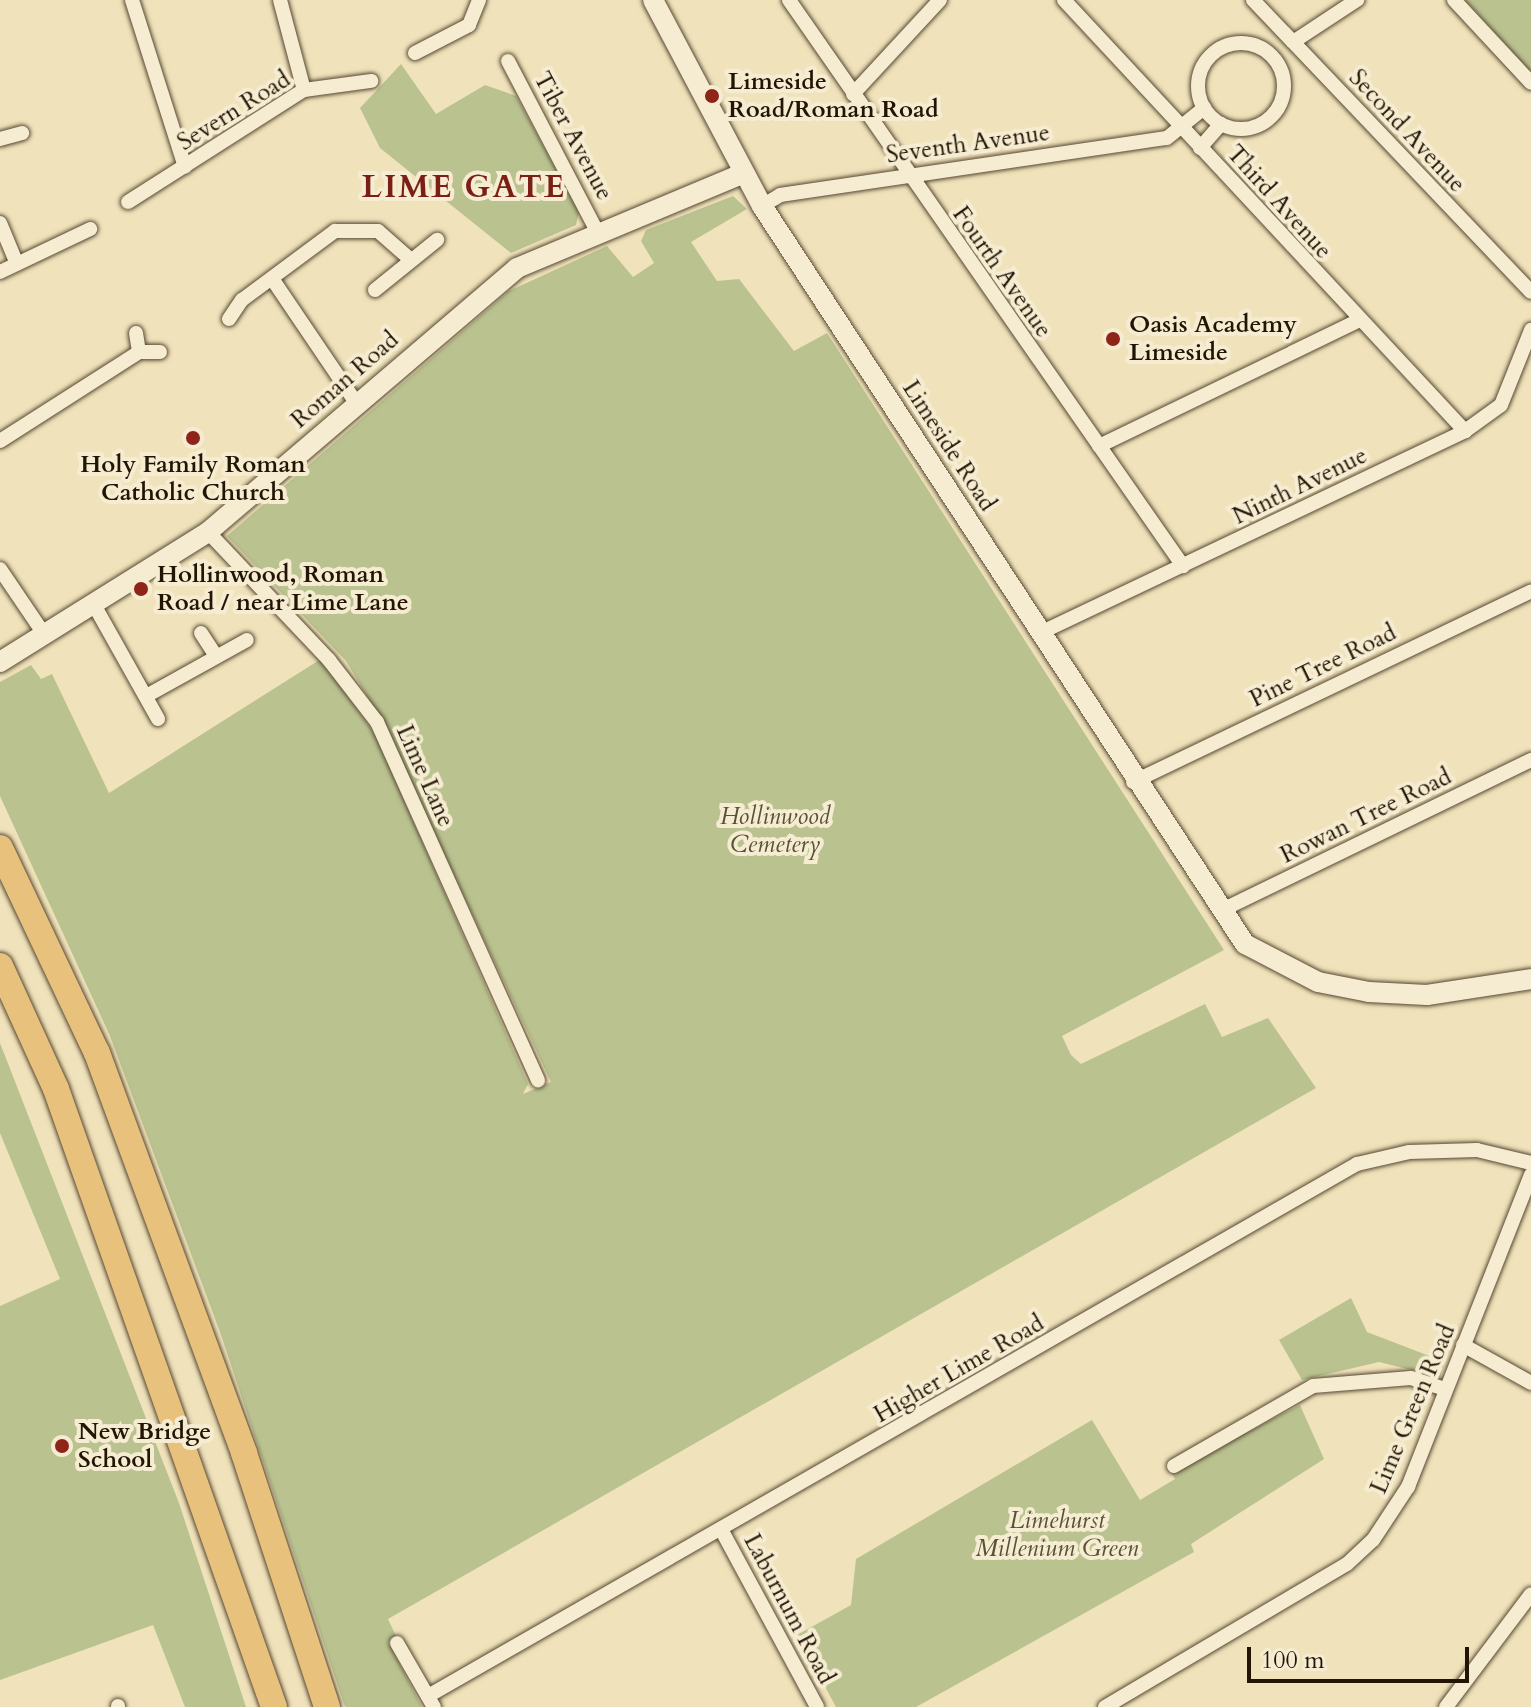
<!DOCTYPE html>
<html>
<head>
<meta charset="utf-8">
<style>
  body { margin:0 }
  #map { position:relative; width:1531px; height:1707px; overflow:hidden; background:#f0e2ba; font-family:Cardo,serif }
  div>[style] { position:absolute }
  .green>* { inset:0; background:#bac390 }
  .roads { filter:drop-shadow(0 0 2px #564832) drop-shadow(0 0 2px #564832) }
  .street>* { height:14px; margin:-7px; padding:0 7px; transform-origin:7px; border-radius:7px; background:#f5ecd2 }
  .street>.ring { margin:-7px; padding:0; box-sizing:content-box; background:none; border:14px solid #f5ecd2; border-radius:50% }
  .secondary>* { height:20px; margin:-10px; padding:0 10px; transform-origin:10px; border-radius:10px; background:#f5ecd2 }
  .highway>* { height:26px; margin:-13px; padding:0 13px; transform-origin:13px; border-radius:13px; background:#e8c17d }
  .dots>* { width:22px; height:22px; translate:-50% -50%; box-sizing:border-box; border:4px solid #f5ecd2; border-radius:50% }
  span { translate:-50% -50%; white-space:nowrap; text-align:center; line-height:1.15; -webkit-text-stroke:8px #f5ecd2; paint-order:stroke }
  .poi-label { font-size:24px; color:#221504; font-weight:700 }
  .left { translate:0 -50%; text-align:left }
  .street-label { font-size:24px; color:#221504 }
  .park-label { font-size:24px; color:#575235; font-style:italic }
  .district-label { font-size:32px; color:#7a1f14; font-weight:700; letter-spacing:2px }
  .scale { position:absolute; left:1247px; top:1647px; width:222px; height:36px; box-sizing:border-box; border:4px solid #221504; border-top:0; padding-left:10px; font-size:24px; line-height:28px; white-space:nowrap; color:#221504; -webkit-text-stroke:6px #f5ecd2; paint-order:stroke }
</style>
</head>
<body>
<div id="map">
  <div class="green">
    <div style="clip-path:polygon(1465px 0,1531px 0,1531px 72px,1519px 59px)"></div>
    <div style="clip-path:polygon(401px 64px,436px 114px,485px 85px,516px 96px,579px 212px,576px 225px,511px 253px,380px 148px,360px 108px)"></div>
    <div style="clip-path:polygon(733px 196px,747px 209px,691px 242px,717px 281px,739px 279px,794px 351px,827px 333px,1224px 950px,1062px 1036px,1071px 1055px,1081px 1064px,1205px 1004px,1222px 1037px,1268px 1018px,1316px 1088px,388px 1619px,397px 1638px,388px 1642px,422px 1707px,345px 1707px,220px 1332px,110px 1036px,0 796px,0 682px,31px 665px,41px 679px,52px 674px,109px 793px,321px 659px,375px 734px,528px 1084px,523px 1094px,551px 1082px,381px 719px,346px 661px,227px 536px,509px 291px,607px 246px,633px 277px,654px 263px,641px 241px,646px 230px)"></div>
    <div style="clip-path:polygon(0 1043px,179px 1503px,246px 1707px,185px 1707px,153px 1625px,0 1680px,0 1306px,60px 1279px,0 1133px)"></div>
    <div style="clip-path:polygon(1351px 1298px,1367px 1332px,1445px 1362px,1440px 1377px,1379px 1362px,1302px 1380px,1279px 1340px)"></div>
    <div style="clip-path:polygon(1300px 1405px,1324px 1459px,1191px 1544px,1194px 1552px,916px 1707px,836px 1707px,797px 1635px,851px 1605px,856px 1559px,1092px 1420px,1140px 1500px,1175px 1479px,1171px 1472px)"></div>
  </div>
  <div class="roads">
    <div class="street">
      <div style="left:132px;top:0;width:175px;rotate:72.4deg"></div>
      <div style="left:280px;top:0;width:93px;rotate:75.1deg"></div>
      <div style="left:789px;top:0;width:690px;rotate:55.16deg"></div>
      <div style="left:1064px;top:0;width:589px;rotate:47.07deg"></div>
      <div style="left:1253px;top:0;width:403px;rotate:46.4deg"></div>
      <div style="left:1454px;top:0;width:113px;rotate:47.1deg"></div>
      <div style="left:1293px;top:42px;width:77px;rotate:-33.3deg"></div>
      <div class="ring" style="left:1198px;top:43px;width:72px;height:72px"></div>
      <div style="left:415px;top:53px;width:61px;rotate:-27.4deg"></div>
      <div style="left:469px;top:25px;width:27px;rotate:-68deg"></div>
      <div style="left:508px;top:61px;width:194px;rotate:62.4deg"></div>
      <div style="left:304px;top:90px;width:68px;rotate:-7.7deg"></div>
      <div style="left:853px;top:94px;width:128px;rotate:-47.2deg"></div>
      <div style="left:0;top:139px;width:23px;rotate:-15deg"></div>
      <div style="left:1200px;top:148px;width:32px;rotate:-49deg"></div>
      <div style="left:128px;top:202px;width:209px;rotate:-32.5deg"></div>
      <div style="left:762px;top:206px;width:21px;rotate:-31deg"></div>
      <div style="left:780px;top:195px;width:391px;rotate:-8.4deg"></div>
      <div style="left:1167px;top:138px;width:48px;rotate:-39deg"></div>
      <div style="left:0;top:223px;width:44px;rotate:67.5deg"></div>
      <div style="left:0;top:272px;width:100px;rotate:-25.5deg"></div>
      <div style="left:273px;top:280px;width:150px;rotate:55.9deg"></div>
      <div style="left:375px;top:290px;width:80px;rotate:-38.9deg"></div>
      <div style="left:229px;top:319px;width:23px;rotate:-56deg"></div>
      <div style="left:242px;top:300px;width:116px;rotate:-36.6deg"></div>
      <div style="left:335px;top:231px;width:43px"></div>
      <div style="left:378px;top:231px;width:44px;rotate:41.3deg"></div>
      <div style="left:136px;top:333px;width:19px;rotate:81deg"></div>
      <div style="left:139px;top:352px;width:21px"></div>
      <div style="left:0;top:441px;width:165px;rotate:-32.6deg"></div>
      <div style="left:1099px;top:446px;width:288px;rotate:-25.8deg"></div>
      <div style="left:208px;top:532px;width:176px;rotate:46.6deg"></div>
      <div style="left:329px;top:660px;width:78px;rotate:52.3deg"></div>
      <div style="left:377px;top:722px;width:393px;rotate:65.8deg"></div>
      <div style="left:0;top:569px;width:78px;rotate:55.9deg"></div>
      <div style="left:93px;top:603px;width:133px;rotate:60.7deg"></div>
      <div style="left:201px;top:633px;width:27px;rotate:57deg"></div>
      <div style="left:1040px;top:633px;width:471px;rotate:-25.4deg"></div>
      <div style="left:1465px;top:431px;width:44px;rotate:-35.8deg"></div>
      <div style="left:1501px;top:405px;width:81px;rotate:-68.2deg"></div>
      <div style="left:148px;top:695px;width:113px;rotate:-29.1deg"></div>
      <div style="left:1133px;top:782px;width:441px;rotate:-25.6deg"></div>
      <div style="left:1220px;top:911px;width:346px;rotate:-25.9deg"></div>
      <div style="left:1463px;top:1345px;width:78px;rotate:29.2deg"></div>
      <div style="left:1174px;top:1466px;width:160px;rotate:-29.9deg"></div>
      <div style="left:1313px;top:1386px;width:98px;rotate:-4.7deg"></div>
      <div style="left:1411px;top:1378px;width:36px;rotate:18deg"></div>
      <div style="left:722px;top:1531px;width:200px;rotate:61.6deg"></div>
      <div style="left:397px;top:1643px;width:74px;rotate:60deg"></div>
      <div style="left:428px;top:1696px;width:1071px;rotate:-29.8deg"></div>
      <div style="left:1357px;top:1164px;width:53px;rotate:-13deg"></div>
      <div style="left:1409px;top:1152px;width:68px;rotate:-1.7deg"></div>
      <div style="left:1477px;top:1150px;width:56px;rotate:13.5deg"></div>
      <div style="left:118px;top:1706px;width:1px;rotate:90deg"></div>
      <div style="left:1105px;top:1707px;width:281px;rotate:-30.6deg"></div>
      <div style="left:1347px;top:1564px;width:35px;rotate:-43deg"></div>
      <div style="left:1373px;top:1540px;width:64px;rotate:-56.6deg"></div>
      <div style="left:1408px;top:1487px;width:336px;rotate:-68.5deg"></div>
      <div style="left:1446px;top:1707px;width:141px;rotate:-53deg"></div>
    </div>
    <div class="secondary">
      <div style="left:653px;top:0;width:233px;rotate:62.1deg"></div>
      <div style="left:762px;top:206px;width:882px;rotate:56.8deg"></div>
      <div style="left:1245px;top:944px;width:82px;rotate:27.5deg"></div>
      <div style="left:1318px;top:982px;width:52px;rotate:11.1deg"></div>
      <div style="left:1369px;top:992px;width:58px;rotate:3deg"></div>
      <div style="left:1427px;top:995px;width:105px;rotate:-8.7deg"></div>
      <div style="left:0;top:662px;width:245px;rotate:-32deg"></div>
      <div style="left:208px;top:532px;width:406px;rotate:-40.5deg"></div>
      <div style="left:517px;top:268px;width:244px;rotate:-22.7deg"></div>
    </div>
    <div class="highway">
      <div style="left:0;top:848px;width:227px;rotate:64.7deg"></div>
      <div style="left:97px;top:1053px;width:426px;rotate:69.8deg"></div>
      <div style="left:244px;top:1453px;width:267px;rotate:71.9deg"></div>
      <div style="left:0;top:966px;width:135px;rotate:65.5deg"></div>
      <div style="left:56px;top:1089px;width:655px;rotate:70.57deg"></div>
    </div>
  </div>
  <div class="dots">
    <div style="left:712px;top:96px;background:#8f2418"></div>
    <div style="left:1113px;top:339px;background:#8f2418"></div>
    <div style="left:193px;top:438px;background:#8f2418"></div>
    <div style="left:141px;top:589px;background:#8f2418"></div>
    <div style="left:62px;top:1446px;background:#8f2418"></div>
  </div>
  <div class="poi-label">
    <span class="left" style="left:728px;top:96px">Limeside<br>Road/Roman Road</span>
    <span class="left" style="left:1129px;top:339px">Oasis Academy<br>Limeside</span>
    <span style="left:193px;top:479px">Holy Family Roman<br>Catholic Church</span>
    <span class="left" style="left:157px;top:589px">Hollinwood, Roman<br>Road / near Lime Lane</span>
    <span class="left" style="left:78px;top:1446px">New Bridge<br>School</span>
  </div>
  <div class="street-label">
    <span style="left:234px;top:111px;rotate:-32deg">Severn Road</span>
    <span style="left:1407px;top:131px;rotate:47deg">Second Avenue</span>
    <span style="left:573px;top:136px;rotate:62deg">Tiber Avenue</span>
    <span style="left:968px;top:144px;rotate:-8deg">Seventh Avenue</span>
    <span style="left:1279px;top:202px;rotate:48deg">Third Avenue</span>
    <span style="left:1002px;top:272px;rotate:55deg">Fourth Avenue</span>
    <span style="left:345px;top:380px;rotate:-41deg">Roman Road</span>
    <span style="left:949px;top:446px;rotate:57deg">Limeside Road</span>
    <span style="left:1300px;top:486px;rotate:-26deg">Ninth Avenue</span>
    <span style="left:1323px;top:666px;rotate:-26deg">Pine Tree Road</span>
    <span style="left:425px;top:776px;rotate:66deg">Lime Lane</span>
    <span style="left:1366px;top:816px;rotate:-26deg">Rowan Tree Road</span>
    <span style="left:959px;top:1369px;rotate:-30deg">Higher Lime Road</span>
    <span style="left:1413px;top:1409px;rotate:-67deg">Lime Green Road</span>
    <span style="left:789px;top:1609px;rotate:62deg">Laburnum Road</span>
  </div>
  <div class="park-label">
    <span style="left:775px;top:831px">Hollinwood<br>Cemetery</span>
    <span style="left:1057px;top:1535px">Limehurst<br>Millenium Green</span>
  </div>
  <div class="district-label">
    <span style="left:464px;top:187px">LIME GATE</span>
  </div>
  <div class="scale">100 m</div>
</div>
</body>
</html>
